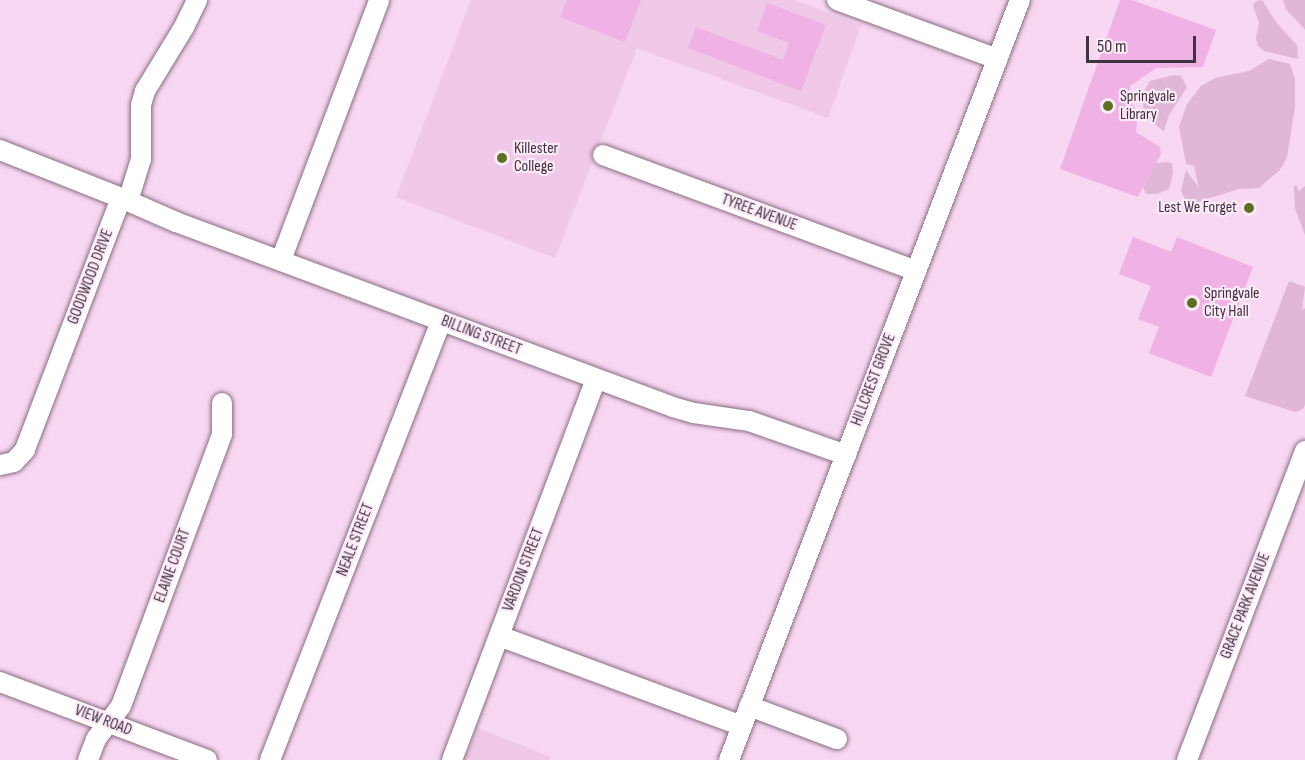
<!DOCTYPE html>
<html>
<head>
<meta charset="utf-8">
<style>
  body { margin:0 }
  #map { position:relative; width:1305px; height:760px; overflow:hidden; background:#f7d7f1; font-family:"Sofia Sans Condensed",sans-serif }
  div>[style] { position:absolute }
  .built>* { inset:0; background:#efc9e7 }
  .green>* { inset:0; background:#e1b7d8 }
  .building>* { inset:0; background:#f0b1e4 }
  .roads { filter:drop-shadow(0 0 2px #8a6d84) drop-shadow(0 0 2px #8a6d84) }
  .minor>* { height:20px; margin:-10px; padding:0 10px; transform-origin:10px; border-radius:10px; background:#fff }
  .dots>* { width:16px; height:16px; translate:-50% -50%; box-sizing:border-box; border:3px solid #fde9f8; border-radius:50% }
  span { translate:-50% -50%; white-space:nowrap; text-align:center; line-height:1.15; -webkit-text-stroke:4.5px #fde9f8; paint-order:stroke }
  .poi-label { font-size:16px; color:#3f333d }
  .left { translate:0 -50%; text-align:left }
  .right { translate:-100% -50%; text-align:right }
  .street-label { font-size:16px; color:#3f333d }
  .scale { position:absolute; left:1086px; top:36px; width:110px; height:27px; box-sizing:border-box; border:3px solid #3f333d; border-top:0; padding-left:8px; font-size:18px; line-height:21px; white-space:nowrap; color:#3f333d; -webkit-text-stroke:4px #fde9f8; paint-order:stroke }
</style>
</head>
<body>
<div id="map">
  <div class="built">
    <div style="clip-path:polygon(471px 0,794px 0,861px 25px,828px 118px,637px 48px,555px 258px,396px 197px)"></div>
    <div style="clip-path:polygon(478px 728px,551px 757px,549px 760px,465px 760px)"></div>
  </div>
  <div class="green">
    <div style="clip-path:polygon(1262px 0,1276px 22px,1297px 45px,1298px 59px,1264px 51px,1258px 46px,1256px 38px,1259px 22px,1253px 6px,1256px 1px)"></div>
    <div style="clip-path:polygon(1283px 0,1305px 0,1305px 30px,1286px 9px)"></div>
    <div style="clip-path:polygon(1269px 59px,1290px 64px,1295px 79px,1295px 107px,1287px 157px,1280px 170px,1259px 188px,1239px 189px,1194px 203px,1185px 199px,1181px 191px,1186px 170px,1199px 188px,1194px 166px,1186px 164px,1179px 127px,1187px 104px,1201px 86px,1215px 78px,1249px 71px)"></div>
    <div style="clip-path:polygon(1174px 75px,1181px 76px,1187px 87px,1169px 115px,1164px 131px,1143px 116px,1144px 91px,1150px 81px)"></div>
    <div style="clip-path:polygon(1168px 162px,1172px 164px,1173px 173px,1169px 189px,1157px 194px,1146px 194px,1143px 187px,1156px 163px)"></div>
    <div style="clip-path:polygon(1296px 185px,1299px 191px,1305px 186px,1305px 235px,1295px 209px,1294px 187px)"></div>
    <div style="clip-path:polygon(1289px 281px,1305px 287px,1302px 310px,1305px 308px,1305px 405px,1303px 409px,1295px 412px,1245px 396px)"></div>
  </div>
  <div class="building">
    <div style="clip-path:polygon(567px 0,641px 0,625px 42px,560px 17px)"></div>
    <div style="clip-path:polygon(1120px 0,1132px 0,1216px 30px,1203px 67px,1156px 68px,1130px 86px,1129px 99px,1138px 113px,1136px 132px,1160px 147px,1161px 154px,1138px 197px,1060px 169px)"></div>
    <div style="clip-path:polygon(767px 3px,826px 25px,801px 91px,688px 48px,696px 27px,783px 60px,789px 43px,757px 31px)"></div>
    <div style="clip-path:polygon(1133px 237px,1171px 252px,1177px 237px,1253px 267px,1211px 377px,1149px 353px,1159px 327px,1138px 319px,1151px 286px,1119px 274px)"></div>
  </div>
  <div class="roads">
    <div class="minor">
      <div style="left:837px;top:0;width:171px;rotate:20.2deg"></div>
      <div style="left:0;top:150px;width:130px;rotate:21.6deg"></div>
      <div style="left:121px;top:198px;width:270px;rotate:110.9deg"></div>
      <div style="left:25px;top:450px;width:16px;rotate:133deg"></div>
      <div style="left:14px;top:462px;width:14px;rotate:168deg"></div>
      <div style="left:603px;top:155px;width:334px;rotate:20.3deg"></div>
      <div style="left:121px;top:198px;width:60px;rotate:23.6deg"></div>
      <div style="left:176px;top:222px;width:530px;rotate:20.42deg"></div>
      <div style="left:673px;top:407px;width:22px;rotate:16deg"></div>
      <div style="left:694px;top:413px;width:56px;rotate:8.3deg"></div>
      <div style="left:749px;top:421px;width:103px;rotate:19.3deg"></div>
      <div style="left:128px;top:201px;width:44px;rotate:-72.8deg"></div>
      <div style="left:141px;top:159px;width:54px;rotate:-90deg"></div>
      <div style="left:141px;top:105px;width:15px;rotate:-74deg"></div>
      <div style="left:145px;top:91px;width:75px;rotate:-58.6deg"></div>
      <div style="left:184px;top:27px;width:30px;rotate:-64deg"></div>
      <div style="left:281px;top:260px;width:278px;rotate:-69.3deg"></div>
      <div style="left:499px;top:636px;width:259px;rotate:20.3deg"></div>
      <div style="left:0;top:682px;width:221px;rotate:20.6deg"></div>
      <div style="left:749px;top:706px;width:94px;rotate:20.6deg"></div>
      <div style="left:88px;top:760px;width:22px;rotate:-69deg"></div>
      <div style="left:96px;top:739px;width:41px;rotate:-52.9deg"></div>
      <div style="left:121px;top:706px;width:290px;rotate:-69.6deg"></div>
      <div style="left:222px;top:434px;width:31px;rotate:-90deg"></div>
      <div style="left:270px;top:760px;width:471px;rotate:-68.7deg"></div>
      <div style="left:452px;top:760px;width:407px;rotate:-69.3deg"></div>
      <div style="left:729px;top:760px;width:814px;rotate:-69.05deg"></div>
      <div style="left:1187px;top:760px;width:331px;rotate:-69.1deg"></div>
    </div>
  </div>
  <div class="dots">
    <div style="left:1108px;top:106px;background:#5b7020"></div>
    <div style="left:502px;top:158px;background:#5b7020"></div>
    <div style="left:1249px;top:208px;background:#5b7020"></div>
    <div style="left:1192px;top:303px;background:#5b7020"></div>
  </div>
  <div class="poi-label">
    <span class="left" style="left:1120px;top:106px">Springvale<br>Library</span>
    <span class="left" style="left:514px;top:158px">Killester<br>College</span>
    <span class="right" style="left:1237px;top:208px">Lest We Forget</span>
    <span class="left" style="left:1204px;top:303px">Springvale<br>City Hall</span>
  </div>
  <div class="street-label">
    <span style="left:759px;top:213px;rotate:20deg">TYREE AVENUE</span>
    <span style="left:91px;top:277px;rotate:-69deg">GOODWOOD DRIVE</span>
    <span style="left:481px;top:336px;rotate:21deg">BILLING STREET</span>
    <span style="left:874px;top:380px;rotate:-69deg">HILLCREST GROVE</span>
    <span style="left:356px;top:540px;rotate:-69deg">NEALE STREET</span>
    <span style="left:173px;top:566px;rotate:-70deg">ELAINE COURT</span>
    <span style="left:524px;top:570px;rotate:-69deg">VARDON STREET</span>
    <span style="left:1246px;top:606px;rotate:-69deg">GRACE PARK AVENUE</span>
    <span style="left:103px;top:721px;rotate:21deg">VIEW ROAD</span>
  </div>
  <div class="scale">50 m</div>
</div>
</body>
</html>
